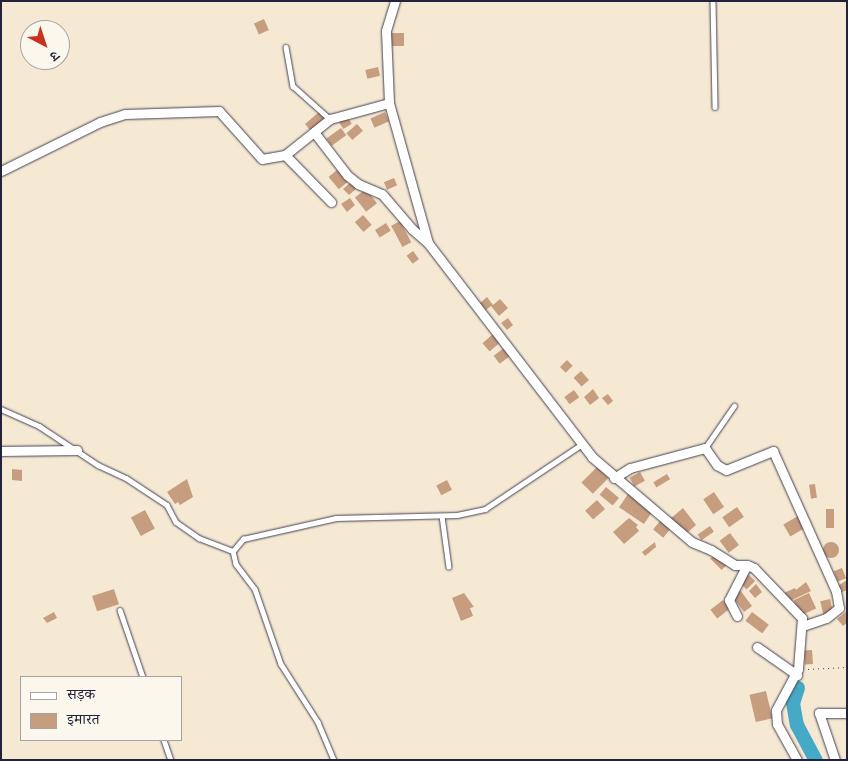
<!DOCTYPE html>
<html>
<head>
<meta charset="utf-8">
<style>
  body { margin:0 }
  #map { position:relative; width:848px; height:761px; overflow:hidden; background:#f6e9d4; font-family:Alegreya,"Noto Serif Devanagari",serif }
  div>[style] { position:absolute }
  .river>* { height:14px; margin:-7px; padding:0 7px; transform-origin:7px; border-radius:7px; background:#46a9c5 }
  .building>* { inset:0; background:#c79d80; transform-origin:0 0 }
  .round { border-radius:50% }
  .path>* { height:1px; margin-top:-0.5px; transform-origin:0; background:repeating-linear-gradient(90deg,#424052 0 1px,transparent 0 5px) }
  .roads { filter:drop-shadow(0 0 1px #424052) drop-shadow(0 0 1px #424052) }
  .service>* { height:4.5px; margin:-2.25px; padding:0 2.25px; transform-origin:2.25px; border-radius:2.25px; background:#fff }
  .minor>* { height:9px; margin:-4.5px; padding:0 4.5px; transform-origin:4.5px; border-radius:4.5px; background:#fff }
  span { translate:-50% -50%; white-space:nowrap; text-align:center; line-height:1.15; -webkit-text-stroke:4px #fbf7ec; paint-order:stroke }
  .frame { position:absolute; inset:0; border:2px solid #22223b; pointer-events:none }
  .legend { position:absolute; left:20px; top:676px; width:162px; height:65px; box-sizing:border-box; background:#fbf7ec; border:1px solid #a4a2a5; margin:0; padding:6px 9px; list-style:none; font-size:15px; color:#22223b }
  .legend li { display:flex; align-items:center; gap:10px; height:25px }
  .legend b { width:25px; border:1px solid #a4a2a5 }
  .north { position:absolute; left:20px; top:20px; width:50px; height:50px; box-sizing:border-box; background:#fbf7ec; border:1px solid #a4a2a5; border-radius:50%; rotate:140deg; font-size:14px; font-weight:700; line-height:20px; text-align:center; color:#22223b }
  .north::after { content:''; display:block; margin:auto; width:18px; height:22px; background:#c8321e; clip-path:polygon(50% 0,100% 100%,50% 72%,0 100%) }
</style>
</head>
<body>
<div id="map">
  <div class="river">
    <div style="left:798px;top:688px;width:16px;rotate:108deg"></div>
    <div style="left:793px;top:703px;width:22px;rotate:80deg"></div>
    <div style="left:797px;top:725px;width:40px;rotate:62deg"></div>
  </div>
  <div class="building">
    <div style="left:264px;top:19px;width:12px;height:11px;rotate:66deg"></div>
    <div style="left:390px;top:33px;width:14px;height:13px"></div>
    <div style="left:378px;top:67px;width:9px;height:13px;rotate:77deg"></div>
    <div style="clip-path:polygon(319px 112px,325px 119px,310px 130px,305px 124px)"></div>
    <div style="left:385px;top:112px;width:10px;height:16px;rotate:66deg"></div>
    <div style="left:347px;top:116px;width:9px;height:10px;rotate:58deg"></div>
    <div style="left:357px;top:124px;width:9px;height:14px;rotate:49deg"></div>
    <div style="left:341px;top:128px;width:9px;height:18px;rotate:54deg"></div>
    <div style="left:337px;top:170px;width:16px;height:11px;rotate:50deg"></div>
    <div style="left:394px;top:178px;width:8px;height:11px;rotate:67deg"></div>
    <div style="clip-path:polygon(351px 182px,356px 189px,349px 195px,343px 189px)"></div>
    <div style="left:366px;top:189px;width:18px;height:14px;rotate:52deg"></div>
    <div style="clip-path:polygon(350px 198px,355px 205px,347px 212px,341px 204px)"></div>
    <div style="left:363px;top:215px;width:13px;height:11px;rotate:48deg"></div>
    <div style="left:400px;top:221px;width:24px;height:10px;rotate:62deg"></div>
    <div style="left:386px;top:223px;width:9px;height:13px;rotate:58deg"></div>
    <div style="left:413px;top:251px;width:10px;height:8px;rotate:53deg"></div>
    <div style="clip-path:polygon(487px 297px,493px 305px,500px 299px,508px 308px,499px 316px,491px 306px,486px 310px,480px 303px)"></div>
    <div style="clip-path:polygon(508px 318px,513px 325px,507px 330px,501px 323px)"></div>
    <div style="left:493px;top:334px;width:11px;height:14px;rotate:49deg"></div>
    <div style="left:504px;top:348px;width:10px;height:13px;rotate:53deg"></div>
    <div style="left:567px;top:360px;width:8px;height:10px;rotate:45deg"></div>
    <div style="left:581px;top:371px;width:12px;height:10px;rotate:48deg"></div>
    <div style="clip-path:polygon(593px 389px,599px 398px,590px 405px,584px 397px)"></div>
    <div style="left:574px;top:390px;width:9px;height:12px;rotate:54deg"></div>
    <div style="clip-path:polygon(608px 394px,613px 401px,608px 405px,602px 398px)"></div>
    <div style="left:597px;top:467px;width:16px;height:22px;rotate:45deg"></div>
    <div style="clip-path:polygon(12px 469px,22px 470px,22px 481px,12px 480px)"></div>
    <div style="left:640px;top:472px;width:10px;height:12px;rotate:61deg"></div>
    <div style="left:667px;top:474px;width:6px;height:16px;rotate:59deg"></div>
    <div style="clip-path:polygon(187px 479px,193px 497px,180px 505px,178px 502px,175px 504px,167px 492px)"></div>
    <div style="left:447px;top:480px;width:11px;height:12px;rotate:63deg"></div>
    <div style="left:815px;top:484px;width:14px;height:6px;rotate:82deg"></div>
    <div style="left:606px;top:487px;width:17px;height:10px;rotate:40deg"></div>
    <div style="left:714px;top:492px;width:18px;height:13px;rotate:56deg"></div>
    <div style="left:628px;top:494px;width:30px;height:16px;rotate:34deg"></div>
    <div style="left:597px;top:500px;width:12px;height:16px;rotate:48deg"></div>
    <div style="left:737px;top:507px;width:12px;height:18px;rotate:55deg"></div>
    <div style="clip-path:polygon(683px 508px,696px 525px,687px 533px,683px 528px,680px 530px,670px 519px)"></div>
    <div style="left:826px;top:509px;width:8px;height:19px"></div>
    <div style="left:145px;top:510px;width:21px;height:16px;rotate:62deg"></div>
    <div style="left:798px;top:516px;width:14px;height:17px;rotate:60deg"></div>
    <div style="clip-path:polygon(629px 518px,638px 525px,636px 527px,639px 531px,624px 544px,613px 532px)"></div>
    <div style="left:660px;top:521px;width:13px;height:11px;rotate:39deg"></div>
    <div style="left:710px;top:526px;width:7px;height:15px;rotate:56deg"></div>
    <div style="left:730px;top:533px;width:15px;height:13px;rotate:53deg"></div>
    <div style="clip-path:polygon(655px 542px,656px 547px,645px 556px,642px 552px)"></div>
    <div class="round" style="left:823px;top:542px;width:16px;height:16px"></div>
    <div style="left:716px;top:553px;width:16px;height:8px;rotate:45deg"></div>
    <div style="left:842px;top:568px;width:11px;height:9px;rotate:68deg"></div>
    <div style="left:748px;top:574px;width:10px;height:12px;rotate:45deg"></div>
    <div style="clip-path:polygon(847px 580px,847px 590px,840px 593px,836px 587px)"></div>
    <div style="clip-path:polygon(806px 582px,811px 591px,788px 602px,784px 593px,795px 588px,796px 590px)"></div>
    <div style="clip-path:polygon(756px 584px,762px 592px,755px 598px,749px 591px)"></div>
    <div style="left:114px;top:589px;width:16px;height:23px;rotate:72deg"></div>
    <div style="left:740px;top:590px;width:20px;height:10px;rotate:53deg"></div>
    <div style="clip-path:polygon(464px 593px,474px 607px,470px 608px,473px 616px,461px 621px,452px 598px)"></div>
    <div style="left:809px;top:593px;width:17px;height:17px;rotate:65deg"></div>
    <div style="left:830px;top:599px;width:13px;height:10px;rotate:77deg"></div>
    <div style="left:723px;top:600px;width:11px;height:16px;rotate:52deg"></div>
    <div style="clip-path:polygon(847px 611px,847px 623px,843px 626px,837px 619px)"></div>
    <div style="clip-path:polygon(54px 612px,57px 618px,47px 623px,43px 618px)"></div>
    <div style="left:752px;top:612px;width:21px;height:11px;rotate:37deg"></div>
    <div style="left:812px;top:650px;width:14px;height:8px;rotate:86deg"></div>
    <div style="left:766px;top:691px;width:28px;height:17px;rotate:77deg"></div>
  </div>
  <div class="path">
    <div style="left:845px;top:1px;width:6px;rotate:72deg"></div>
    <div style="left:808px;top:669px;width:39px;rotate:-3deg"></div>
  </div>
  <div class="roads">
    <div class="service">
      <div style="left:713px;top:1px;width:106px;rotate:88.9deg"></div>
      <div style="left:286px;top:47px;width:40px;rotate:80deg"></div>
      <div style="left:293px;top:86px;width:50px;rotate:41.7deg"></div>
      <div style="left:1px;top:409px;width:42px;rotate:24.1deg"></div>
      <div style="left:39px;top:426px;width:71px;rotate:33.5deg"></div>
      <div style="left:98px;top:465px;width:31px;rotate:25deg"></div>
      <div style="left:126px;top:478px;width:49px;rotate:33.4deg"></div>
      <div style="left:167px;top:505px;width:19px;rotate:62deg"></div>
      <div style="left:176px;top:522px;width:28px;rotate:35deg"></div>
      <div style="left:199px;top:538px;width:36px;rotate:21deg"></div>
      <div style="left:233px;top:551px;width:13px;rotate:77deg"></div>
      <div style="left:236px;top:564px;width:31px;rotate:53deg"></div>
      <div style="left:255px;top:589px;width:79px;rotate:70.9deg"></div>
      <div style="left:281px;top:664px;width:69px;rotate:57.5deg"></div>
      <div style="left:318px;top:722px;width:41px;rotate:67.2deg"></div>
      <div style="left:705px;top:448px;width:51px;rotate:-55.4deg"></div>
      <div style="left:442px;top:516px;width:51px;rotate:82.2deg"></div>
      <div style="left:233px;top:551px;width:16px;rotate:-50deg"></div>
      <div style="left:243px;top:539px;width:95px;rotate:-12.7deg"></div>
      <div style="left:336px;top:518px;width:121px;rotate:-1.4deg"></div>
      <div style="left:457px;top:515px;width:29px;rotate:-12deg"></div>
      <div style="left:485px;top:509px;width:117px;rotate:-33.8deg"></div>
      <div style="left:120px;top:610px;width:71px;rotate:71.1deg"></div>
      <div style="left:164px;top:740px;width:21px;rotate:71deg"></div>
    </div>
    <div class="minor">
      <div style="left:395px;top:1px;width:31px;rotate:107deg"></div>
      <div style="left:386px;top:31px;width:72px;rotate:87.6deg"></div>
      <div style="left:389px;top:103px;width:145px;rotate:74.4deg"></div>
      <div style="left:428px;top:243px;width:270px;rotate:52.5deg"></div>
      <div style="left:592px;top:457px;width:131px;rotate:40.4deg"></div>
      <div style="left:692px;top:542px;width:21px;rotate:23deg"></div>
      <div style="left:711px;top:550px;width:28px;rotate:32deg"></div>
      <div style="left:735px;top:565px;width:12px"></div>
      <div style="left:747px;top:565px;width:8px;rotate:23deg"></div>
      <div style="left:754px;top:568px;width:69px;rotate:46.2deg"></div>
      <div style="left:802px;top:618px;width:51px;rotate:94.5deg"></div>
      <div style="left:798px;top:669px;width:47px;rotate:118.2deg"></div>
      <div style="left:776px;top:710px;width:14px;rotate:86deg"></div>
      <div style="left:777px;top:724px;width:41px;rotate:60.9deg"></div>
      <div style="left:314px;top:132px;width:54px;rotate:52.5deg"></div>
      <div style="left:347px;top:175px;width:14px;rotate:39deg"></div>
      <div style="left:358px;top:184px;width:26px;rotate:23deg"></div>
      <div style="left:382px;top:194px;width:46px;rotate:49.4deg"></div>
      <div style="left:412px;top:229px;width:21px;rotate:41deg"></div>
      <div style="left:285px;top:155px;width:66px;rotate:45.6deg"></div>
      <div style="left:1px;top:171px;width:110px;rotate:-26.3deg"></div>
      <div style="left:100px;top:122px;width:26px;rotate:-18deg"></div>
      <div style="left:125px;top:114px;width:94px;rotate:-1.8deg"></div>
      <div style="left:219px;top:111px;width:64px;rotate:48.1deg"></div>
      <div style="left:262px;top:159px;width:23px;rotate:-10deg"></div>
      <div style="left:285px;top:155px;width:58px;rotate:-38.7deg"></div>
      <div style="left:330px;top:119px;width:61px;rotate:-15.2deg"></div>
      <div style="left:1px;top:451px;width:76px;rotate:-0.8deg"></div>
      <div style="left:614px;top:478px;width:19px;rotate:-32deg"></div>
      <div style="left:630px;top:468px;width:78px;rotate:-14.9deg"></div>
      <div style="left:705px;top:448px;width:21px;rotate:55deg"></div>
      <div style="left:717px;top:465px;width:10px;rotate:29deg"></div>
      <div style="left:726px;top:470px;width:51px;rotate:-22deg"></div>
      <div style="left:773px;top:451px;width:154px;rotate:65.8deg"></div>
      <div style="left:836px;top:591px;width:17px;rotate:80deg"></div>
      <div style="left:839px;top:608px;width:16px;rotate:142deg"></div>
      <div style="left:826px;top:618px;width:24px;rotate:161deg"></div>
      <div style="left:737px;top:616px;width:18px;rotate:-117deg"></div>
      <div style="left:729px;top:600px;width:39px;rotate:-63deg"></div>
      <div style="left:757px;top:647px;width:49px;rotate:35deg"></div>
      <div style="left:835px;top:760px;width:50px;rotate:-108.8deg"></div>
      <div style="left:819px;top:713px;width:28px"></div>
    </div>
  </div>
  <div class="frame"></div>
  <ul class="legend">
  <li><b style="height:6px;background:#fff"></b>सड़क</li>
  <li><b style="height:14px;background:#c79d80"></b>इमारत</li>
  </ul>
  <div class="north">उ</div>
</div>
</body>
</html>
